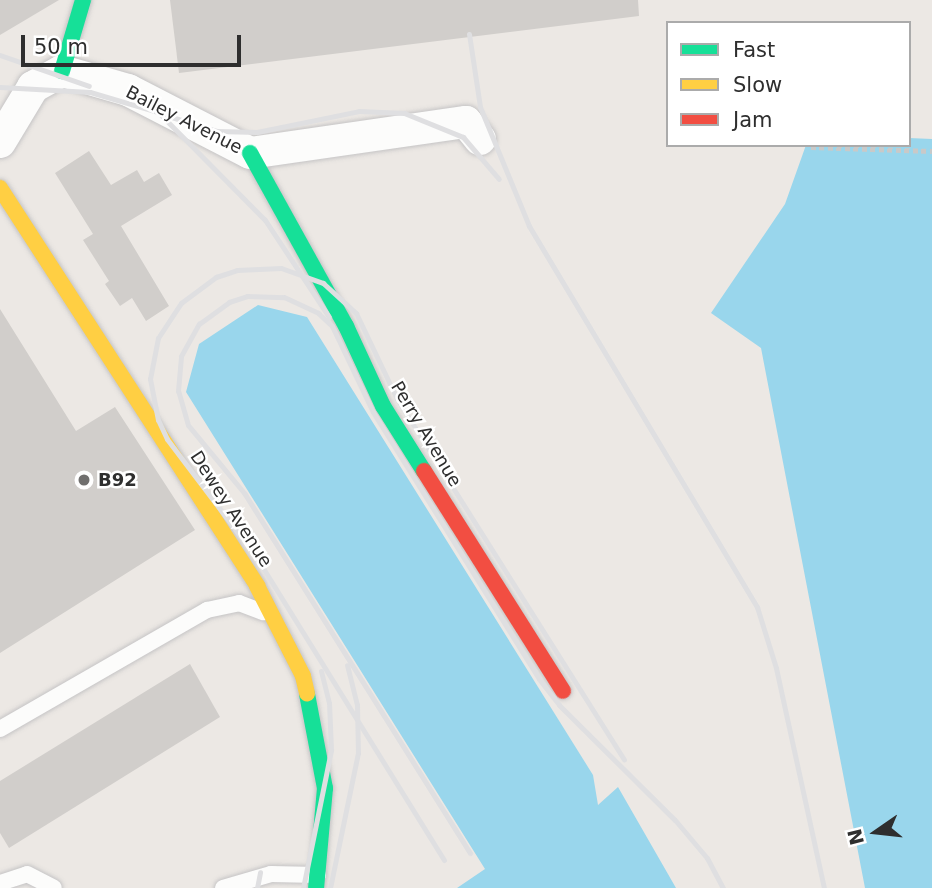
<!DOCTYPE html>
<html>
<head>
<meta charset="utf-8">
<style>
  body { margin:0 }
  #map { position:relative; width:932px; height:888px; overflow:hidden; background:#ece8e4; font-family:"DejaVu Sans",sans-serif }
  div>[style] { position:absolute }
  .water>* { inset:0; background:#99d6ec }
  .building>* { inset:0; background:#d1cecb }
  .path>* { height:4.5px; margin-top:-2.25px; transform-origin:0; background:repeating-linear-gradient(90deg,#c9c9c8 0 5px,transparent 0 8.5px) }
  .roads { filter:drop-shadow(0 0 2px #c5c4c5) drop-shadow(0 0 2px #c5c4c5) }
  .lane>* { height:16px; margin:-8px; padding:0 8px; transform-origin:8px; border-radius:8px; background:#fcfcfb }
  .street>* { height:32px; margin:-16px; padding:0 16px; transform-origin:16px; border-radius:16px; background:#fcfcfb }
  .fast>* { height:16px; margin:-8px; padding:0 8px; transform-origin:8px; border-radius:8px; background:#16e098 }
  .slow>* { height:16px; margin:-8px; padding:0 8px; transform-origin:8px; border-radius:8px; background:#ffcf43 }
  .jam>* { height:16px; margin:-8px; padding:0 8px; transform-origin:8px; border-radius:8px; background:#f24e42 }
  .rail>* { height:5px; margin:-2.5px; padding:0 2.5px; transform-origin:2.5px; border-radius:2.5px; background:#dfdfe1 }
  .dots>* { width:19px; height:19px; translate:-50% -50%; box-sizing:border-box; border:4px solid #fff; border-radius:50% }
  span { translate:-50% -50%; white-space:nowrap; text-align:center; line-height:1.15; -webkit-text-stroke:5px #fff; paint-order:stroke }
  .street-label { font-size:18px; color:#2e2e2e }
  .poi-label { font-size:18px; color:#2e2e2e; font-weight:700 }
  .left { translate:0 -50%; text-align:left }
  .legend { position:absolute; left:666px; top:21px; width:245px; height:126px; box-sizing:border-box; background:#fff; border:2px solid #ababab; margin:0; padding:9px 12px; list-style:none; font-size:21px; color:#2e2e2e }
  .legend li { display:flex; align-items:center; gap:14px; height:35px }
  .legend b { width:35px; border:2px solid #ababab }
  .north { position:absolute; left:841px; top:797px; width:70px; height:70px; -webkit-text-stroke:5px #fff; paint-order:stroke; rotate:256deg; font-size:19px; font-weight:700; line-height:28px; text-align:center; color:#2e2e2e }
  .north::after { content:''; display:block; margin:auto; width:24px; height:32px; background:#2e2e2e; clip-path:polygon(50% 0,100% 100%,50% 72%,0 100%) }
  .scale { position:absolute; left:21px; top:35px; width:220px; height:32px; box-sizing:border-box; border:4px solid #2e2e2e; border-top:0; padding-left:9px; font-size:21px; line-height:24px; white-space:nowrap; color:#2e2e2e; -webkit-text-stroke:5px #fff; paint-order:stroke }
</style>
</head>
<body>
<div id="map">
  <div class="water">
    <div style="clip-path:polygon(909px 138px,932px 139px,932px 888px,865px 888px,761px 348px,711px 313px,785px 204px,806px 145px,909px 145px)"></div>
    <div style="clip-path:polygon(258px 305px,307px 317px,593px 775px,598px 805px,618px 787px,676px 888px,457px 888px,485px 869px,186px 392px,199px 344px)"></div>
  </div>
  <div class="building">
    <div style="clip-path:polygon(0 0,59px 0,0 35px)"></div>
    <div style="clip-path:polygon(170px 0,638px 0,639px 16px,179px 73px)"></div>
    <div style="clip-path:polygon(89px 151px,111px 185px,137px 170px,144px 182px,159px 173px,172px 195px,121px 226px,169px 306px,146px 321px,132px 298px,120px 306px,105px 284px,109px 281px,83px 240px,93px 234px,55px 173px)"></div>
    <div style="clip-path:polygon(0 309px,76px 431px,115px 407px,195px 530px,0 653px)"></div>
    <div style="clip-path:polygon(190px 664px,220px 717px,9px 848px,0 833px,0 781px)"></div>
  </div>
  <div class="path">
    <div style="left:811px;top:147px;width:121px;rotate:1.9deg"></div>
  </div>
  <div class="roads">
    <div class="lane">
      <div style="left:0;top:729px;width:239px;rotate:-29.9deg"></div>
      <div style="left:207px;top:610px;width:33px;rotate:-12deg"></div>
      <div style="left:239px;top:603px;width:26px;rotate:21deg"></div>
      <div style="left:0;top:883px;width:28px;rotate:-18deg"></div>
      <div style="left:27px;top:874px;width:30px;rotate:27deg"></div>
      <div style="left:223px;top:888px;width:50px;rotate:-16.3deg"></div>
      <div style="left:271px;top:874px;width:47px;rotate:1.2deg"></div>
    </div>
    <div class="street">
      <div style="left:0;top:142px;width:64px;rotate:-59deg"></div>
      <div style="left:33px;top:87px;width:33px;rotate:-29deg"></div>
      <div style="left:62px;top:71px;width:69px;rotate:16.1deg"></div>
      <div style="left:128px;top:90px;width:137px;rotate:27.3deg"></div>
      <div style="left:250px;top:153px;width:218px;rotate:-8.2deg"></div>
      <div style="left:466px;top:122px;width:22px;rotate:51deg"></div>
    </div>
    <div class="fast">
      <div style="left:62px;top:71px;width:74px;rotate:-73.5deg"></div>
      <div style="left:250px;top:153px;width:198px;rotate:61deg"></div>
      <div style="left:346px;top:326px;width:88px;rotate:65.2deg"></div>
      <div style="left:383px;top:406px;width:77px;rotate:57.8deg"></div>
      <div style="left:307px;top:694px;width:96px;rotate:79.2deg"></div>
      <div style="left:325px;top:788px;width:100px;rotate:95.1deg"></div>
    </div>
    <div class="slow">
      <div style="left:0;top:188px;width:474px;rotate:57.1deg"></div>
      <div style="left:257px;top:586px;width:101px;rotate:62.9deg"></div>
      <div style="left:303px;top:676px;width:18px;rotate:77deg"></div>
    </div>
    <div class="jam">
      <div style="left:424px;top:471px;width:260px;rotate:57.7deg"></div>
    </div>
  </div>
  <div class="rail">
    <div style="left:469px;top:34px;width:74px;rotate:81.4deg"></div>
    <div style="left:480px;top:107px;width:129px;rotate:67.6deg"></div>
    <div style="left:529px;top:226px;width:444px;rotate:59.1deg"></div>
    <div style="left:757px;top:607px;width:64px;rotate:72.7deg"></div>
    <div style="left:776px;top:668px;width:225px;rotate:77.7deg"></div>
    <div style="left:0;top:55px;width:94px;rotate:19.2deg"></div>
    <div style="left:0;top:87px;width:90px;rotate:3.2deg"></div>
    <div style="left:90px;top:92px;width:71px;rotate:16.4deg"></div>
    <div style="left:158px;top:112px;width:152px;rotate:45.3deg"></div>
    <div style="left:265px;top:220px;width:116px;rotate:56.6deg"></div>
    <div style="left:165px;top:115px;width:54px;rotate:17.1deg"></div>
    <div style="left:217px;top:131px;width:40px;rotate:1.4deg"></div>
    <div style="left:257px;top:132px;width:104px;rotate:-11.6deg"></div>
    <div style="left:359px;top:111px;width:45px;rotate:2.5deg"></div>
    <div style="left:404px;top:113px;width:64px;rotate:22.1deg"></div>
    <div style="left:463px;top:137px;width:55px;rotate:49.4deg"></div>
    <div style="left:470px;top:853px;width:424px;rotate:-122.1deg"></div>
    <div style="left:245px;top:494px;width:89px;rotate:-129.6deg"></div>
    <div style="left:188px;top:425px;width:35px;rotate:-106deg"></div>
    <div style="left:178px;top:391px;width:35px;rotate:-85deg"></div>
    <div style="left:181px;top:356px;width:37px;rotate:-61deg"></div>
    <div style="left:199px;top:324px;width:37px;rotate:-36deg"></div>
    <div style="left:229px;top:302px;width:19px;rotate:-18deg"></div>
    <div style="left:247px;top:296px;width:37px;rotate:2deg"></div>
    <div style="left:284px;top:297px;width:38px;rotate:25deg"></div>
    <div style="left:318px;top:313px;width:19px;rotate:43deg"></div>
    <div style="left:332px;top:326px;width:95px;rotate:64.5deg"></div>
    <div style="left:373px;top:412px;width:314px;rotate:58.1deg"></div>
    <div style="left:539px;top:679px;width:33px;rotate:52deg"></div>
    <div style="left:559px;top:705px;width:163px;rotate:44.8deg"></div>
    <div style="left:675px;top:820px;width:50px;rotate:49.9deg"></div>
    <div style="left:707px;top:858px;width:34px;rotate:62deg"></div>
    <div style="left:444px;top:860px;width:360px;rotate:-121.8deg"></div>
    <div style="left:254px;top:554px;width:144px;rotate:-127.1deg"></div>
    <div style="left:167px;top:439px;width:21px;rotate:-115deg"></div>
    <div style="left:158px;top:420px;width:42px;rotate:-101deg"></div>
    <div style="left:150px;top:379px;width:42px;rotate:-79deg"></div>
    <div style="left:158px;top:338px;width:42px;rotate:-56.7deg"></div>
    <div style="left:181px;top:303px;width:44px;rotate:-36.6deg"></div>
    <div style="left:216px;top:277px;width:22px;rotate:-18deg"></div>
    <div style="left:237px;top:270px;width:44px;rotate:-2.6deg"></div>
    <div style="left:281px;top:268px;width:45px;rotate:19.7deg"></div>
    <div style="left:323px;top:283px;width:45px;rotate:42.3deg"></div>
    <div style="left:356px;top:313px;width:95px;rotate:64.5deg"></div>
    <div style="left:397px;top:399px;width:426px;rotate:57.8deg"></div>
    <div style="left:257px;top:888px;width:16px;rotate:-79deg"></div>
    <div style="left:303px;top:888px;width:141px;rotate:-78.5deg"></div>
    <div style="left:331px;top:750px;width:47px;rotate:-92.4deg"></div>
    <div style="left:329px;top:703px;width:33px;rotate:-104deg"></div>
    <div style="left:330px;top:888px;width:138px;rotate:-78.3deg"></div>
    <div style="left:358px;top:753px;width:48px;rotate:-91.2deg"></div>
    <div style="left:357px;top:705px;width:41px;rotate:-104deg"></div>
  </div>
  <div class="dots">
    <div style="left:84px;top:480px;background:#706f6e"></div>
  </div>
  <div class="street-label">
    <span style="left:184px;top:120px;rotate:27deg">Bailey Avenue</span>
    <span style="left:426px;top:434px;rotate:59deg">Perry Avenue</span>
    <span style="left:231px;top:509px;rotate:57deg">Dewey Avenue</span>
  </div>
  <div class="poi-label">
    <span class="left" style="left:98px;top:480px">B92</span>
  </div>
  <ul class="legend">
  <li><b style="height:9px;background:#16e098"></b>Fast</li>
  <li><b style="height:9px;background:#ffcf43"></b>Slow</li>
  <li><b style="height:9px;background:#f24e42"></b>Jam</li>
  </ul>
  <div class="north">N</div>
  <div class="scale">50 m</div>
</div>
</body>
</html>
